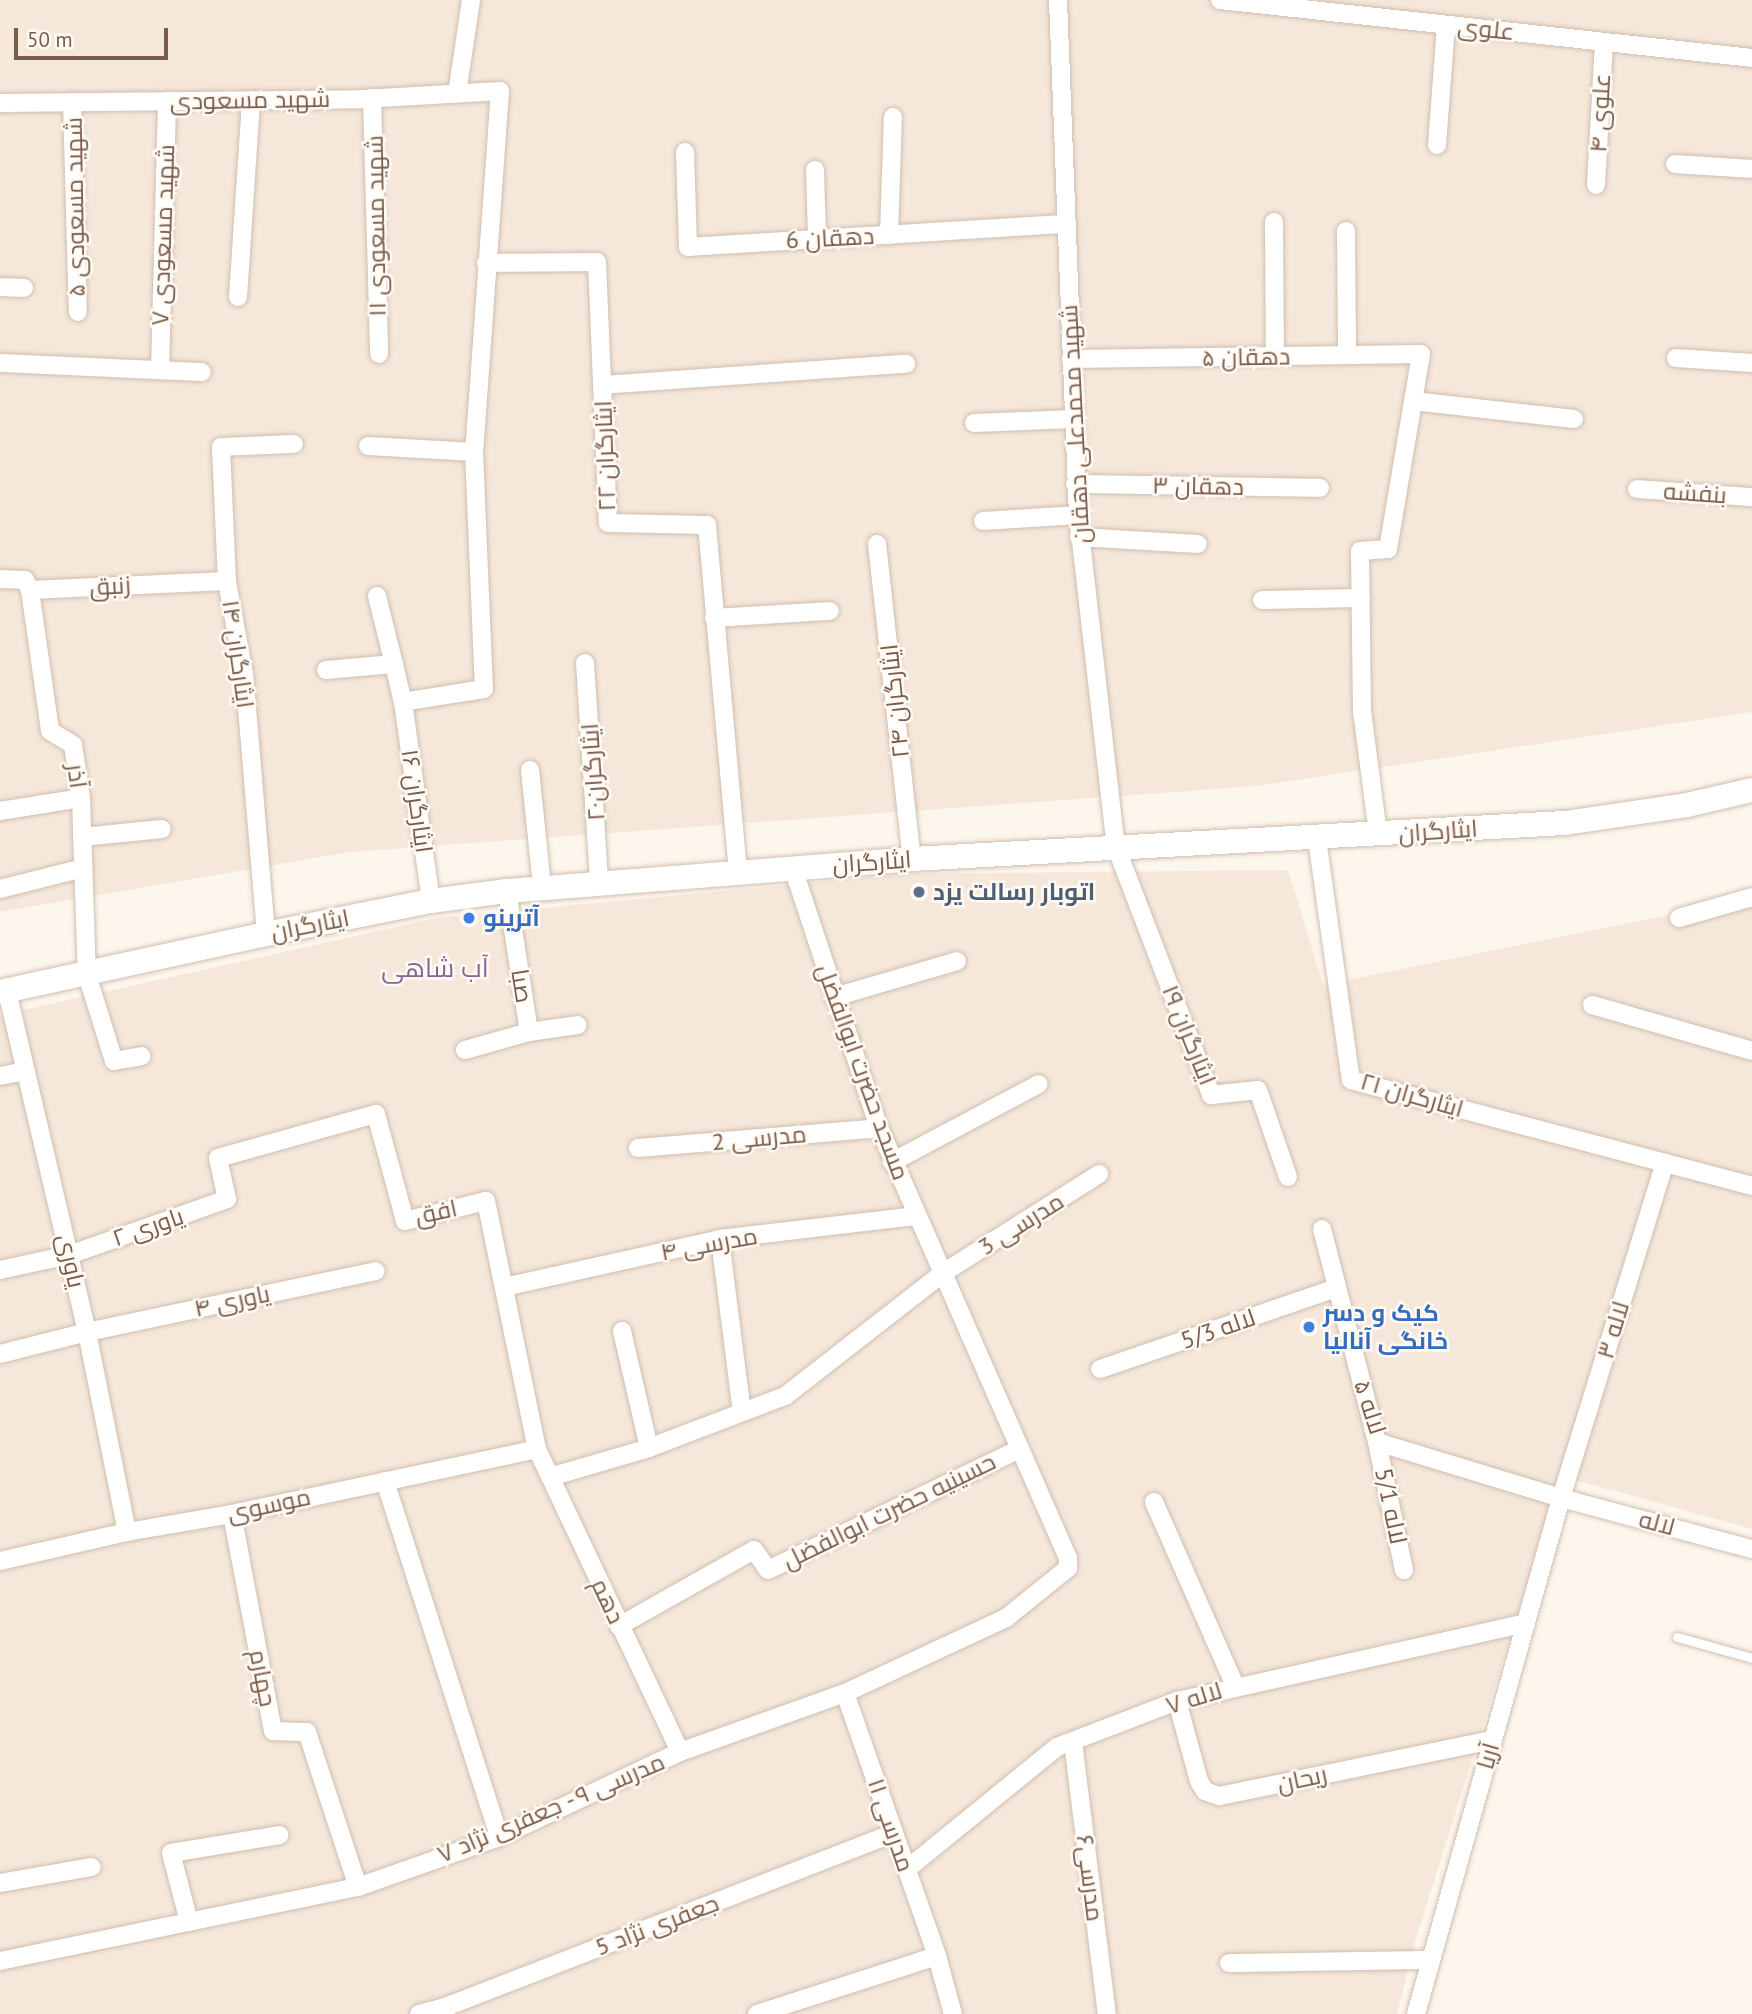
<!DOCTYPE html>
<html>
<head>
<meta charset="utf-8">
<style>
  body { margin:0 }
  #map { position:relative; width:1752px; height:2014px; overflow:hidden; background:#fdf6ec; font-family:"PT Sans",Cairo,sans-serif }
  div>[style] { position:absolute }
  .residential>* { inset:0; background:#f5e8da }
  .roads { filter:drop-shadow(0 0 2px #d1beb0) drop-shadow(0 0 2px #d1beb0) }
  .lane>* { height:9px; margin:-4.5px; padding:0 4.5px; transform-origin:4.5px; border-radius:4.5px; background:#fff }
  .street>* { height:18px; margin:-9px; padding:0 9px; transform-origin:9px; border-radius:9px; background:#fff }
  .secondary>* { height:24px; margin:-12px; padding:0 12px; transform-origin:12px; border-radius:12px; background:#fff }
  .dots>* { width:19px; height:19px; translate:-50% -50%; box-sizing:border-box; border:4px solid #fffaf3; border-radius:50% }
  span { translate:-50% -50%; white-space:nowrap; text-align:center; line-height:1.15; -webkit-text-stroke:5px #fffaf3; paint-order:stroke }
  .street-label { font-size:24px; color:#7a5c4d }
  .service-label { font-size:24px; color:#4e5e75; font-weight:700 }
  .left { translate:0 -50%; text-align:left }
  .shop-label { font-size:24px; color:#366cbe; font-weight:700 }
  .neighbourhood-label { font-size:26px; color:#846695 }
  .scale { position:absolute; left:14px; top:28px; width:154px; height:32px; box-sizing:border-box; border:4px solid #7a5c4d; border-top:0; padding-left:9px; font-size:21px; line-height:24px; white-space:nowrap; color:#7a5c4d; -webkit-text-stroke:5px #fffaf3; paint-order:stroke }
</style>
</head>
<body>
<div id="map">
  <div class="residential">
    <div style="clip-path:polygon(0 0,1752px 0,1752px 712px,1256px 786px,350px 852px,0 912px)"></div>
    <div style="clip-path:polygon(1288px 870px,1323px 985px,1752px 898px,1752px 1529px,1561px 1476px,1415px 1942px,1397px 2014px,0 2014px,0 1015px,436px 918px,907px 874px)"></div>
  </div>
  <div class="roads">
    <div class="lane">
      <div style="left:1677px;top:1637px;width:78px;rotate:15.6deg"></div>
    </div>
    <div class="street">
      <div style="left:1058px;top:0;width:515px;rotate:87.78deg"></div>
      <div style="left:1078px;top:515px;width:334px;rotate:83.5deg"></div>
      <div style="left:1116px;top:847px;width:266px;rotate:69deg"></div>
      <div style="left:1211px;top:1095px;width:47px;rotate:-6.1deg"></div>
      <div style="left:1258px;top:1090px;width:92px;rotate:71deg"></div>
      <div style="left:1220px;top:0;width:535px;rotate:6.22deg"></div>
      <div style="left:457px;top:93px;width:94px;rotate:-81.4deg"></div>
      <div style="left:372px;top:98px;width:256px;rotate:88.4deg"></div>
      <div style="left:72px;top:102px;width:210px;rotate:88.4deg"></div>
      <div style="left:0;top:103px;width:364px;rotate:-0.6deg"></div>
      <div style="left:364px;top:99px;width:136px;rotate:-3.4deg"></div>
      <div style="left:500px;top:91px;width:362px;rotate:94.1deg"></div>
      <div style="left:474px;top:452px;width:237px;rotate:87.6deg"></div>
      <div style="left:484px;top:689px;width:82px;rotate:170.9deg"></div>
      <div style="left:1437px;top:145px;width:120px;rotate:-85.7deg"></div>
      <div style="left:685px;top:152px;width:95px;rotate:88.2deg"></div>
      <div style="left:688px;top:247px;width:379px;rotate:-3.5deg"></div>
      <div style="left:1675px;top:164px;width:77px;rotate:3.7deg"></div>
      <div style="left:815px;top:170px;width:69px;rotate:88.3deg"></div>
      <div style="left:1596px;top:185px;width:143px;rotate:-86.8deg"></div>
      <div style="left:1274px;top:222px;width:134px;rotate:89.6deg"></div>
      <div style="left:1346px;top:231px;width:124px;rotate:89.5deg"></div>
      <div style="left:889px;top:235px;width:118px;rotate:-88.1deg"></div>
      <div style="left:486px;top:263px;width:111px;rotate:-0.5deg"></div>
      <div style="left:597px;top:262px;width:261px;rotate:87.6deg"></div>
      <div style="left:608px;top:523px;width:99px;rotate:1.2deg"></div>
      <div style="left:707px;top:525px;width:347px;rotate:84.9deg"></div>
      <div style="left:0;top:287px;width:24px;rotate:2deg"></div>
      <div style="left:238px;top:297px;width:197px;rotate:-86.2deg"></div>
      <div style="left:1676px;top:358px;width:76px;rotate:3.8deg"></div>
      <div style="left:1071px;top:359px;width:350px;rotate:-0.8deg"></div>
      <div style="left:1421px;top:354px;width:198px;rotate:99.6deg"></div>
      <div style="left:1388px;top:549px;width:28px;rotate:176deg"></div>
      <div style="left:1360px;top:551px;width:160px;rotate:89.3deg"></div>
      <div style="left:1362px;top:711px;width:125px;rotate:82.6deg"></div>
      <div style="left:0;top:363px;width:202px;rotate:2.6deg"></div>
      <div style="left:160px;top:370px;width:269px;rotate:-88.5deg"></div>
      <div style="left:602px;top:385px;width:305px;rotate:-4deg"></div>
      <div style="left:1413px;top:401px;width:162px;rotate:6.4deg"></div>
      <div style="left:974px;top:423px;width:100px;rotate:-2.3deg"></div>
      <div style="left:368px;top:446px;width:106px;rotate:3.2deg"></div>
      <div style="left:1075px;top:484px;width:245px;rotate:0.9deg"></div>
      <div style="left:1637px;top:489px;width:115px;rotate:4deg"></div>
      <div style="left:983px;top:521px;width:95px;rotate:-3.6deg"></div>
      <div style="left:1079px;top:537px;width:119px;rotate:3.4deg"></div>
      <div style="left:877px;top:544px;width:317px;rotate:83.7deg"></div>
      <div style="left:0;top:579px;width:25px;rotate:2deg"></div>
      <div style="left:25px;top:580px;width:11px;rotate:63deg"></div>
      <div style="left:30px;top:590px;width:197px;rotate:-2.6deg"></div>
      <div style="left:30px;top:590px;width:142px;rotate:81.9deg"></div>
      <div style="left:50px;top:731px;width:27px;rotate:31deg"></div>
      <div style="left:73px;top:745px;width:54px;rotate:81.4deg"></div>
      <div style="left:81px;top:798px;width:177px;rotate:88.1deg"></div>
      <div style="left:87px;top:975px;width:90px;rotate:72.6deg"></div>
      <div style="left:114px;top:1061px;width:28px;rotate:-10deg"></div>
      <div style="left:377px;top:596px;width:70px;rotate:76deg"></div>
      <div style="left:1262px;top:600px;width:99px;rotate:-1.2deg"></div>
      <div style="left:714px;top:618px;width:116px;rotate:-3.5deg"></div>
      <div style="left:585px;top:663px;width:218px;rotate:86.3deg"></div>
      <div style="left:326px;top:670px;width:68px;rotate:-5deg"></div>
      <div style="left:394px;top:664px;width:39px;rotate:77deg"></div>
      <div style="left:403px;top:702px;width:201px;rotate:82deg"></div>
      <div style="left:530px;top:770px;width:117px;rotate:84.1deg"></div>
      <div style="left:0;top:811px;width:82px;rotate:-9.1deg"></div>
      <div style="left:82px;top:837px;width:80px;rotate:-5.7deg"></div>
      <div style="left:1317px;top:839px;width:243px;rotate:82deg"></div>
      <div style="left:1351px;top:1080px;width:415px;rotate:14.8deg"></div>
      <div style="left:0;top:889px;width:86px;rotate:-14.2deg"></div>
      <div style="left:507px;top:891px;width:143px;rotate:81.1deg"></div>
      <div style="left:529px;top:1032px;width:49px;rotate:-8.1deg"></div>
      <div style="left:1679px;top:918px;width:76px;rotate:-16deg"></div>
      <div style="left:266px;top:934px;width:261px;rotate:-94.8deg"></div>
      <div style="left:244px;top:674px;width:95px;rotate:-100.4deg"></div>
      <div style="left:227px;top:581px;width:134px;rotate:-92.6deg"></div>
      <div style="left:221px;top:447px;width:73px;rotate:-2.4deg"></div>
      <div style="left:7px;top:991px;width:350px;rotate:76.8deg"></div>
      <div style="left:87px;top:1332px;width:204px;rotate:78.7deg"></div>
      <div style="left:834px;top:997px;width:128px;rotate:-16.3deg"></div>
      <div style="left:1592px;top:1005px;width:166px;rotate:16deg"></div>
      <div style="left:465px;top:1050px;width:66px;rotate:-15.7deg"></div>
      <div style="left:0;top:1076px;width:26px;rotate:-11deg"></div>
      <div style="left:638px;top:1148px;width:242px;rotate:-4.7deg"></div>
      <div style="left:892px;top:1162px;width:166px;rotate:-28deg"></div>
      <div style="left:1322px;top:1229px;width:220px;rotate:75.5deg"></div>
      <div style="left:1377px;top:1442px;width:131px;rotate:78.1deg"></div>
      <div style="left:720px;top:1239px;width:174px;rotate:82.8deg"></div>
      <div style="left:0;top:1270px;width:71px;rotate:-12.3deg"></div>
      <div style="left:69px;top:1255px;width:168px;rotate:-19.5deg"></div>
      <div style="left:227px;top:1199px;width:42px;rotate:-102.4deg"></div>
      <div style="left:218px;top:1158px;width:164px;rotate:-15.6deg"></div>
      <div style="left:376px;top:1114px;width:111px;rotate:74.8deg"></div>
      <div style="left:405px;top:1221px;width:83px;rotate:-13.9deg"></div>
      <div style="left:486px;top:1201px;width:253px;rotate:78.4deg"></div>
      <div style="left:537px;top:1449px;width:335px;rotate:64.7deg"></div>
      <div style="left:504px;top:1287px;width:221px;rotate:-12.5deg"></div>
      <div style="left:720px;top:1239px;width:198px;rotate:-6.7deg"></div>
      <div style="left:622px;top:1331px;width:120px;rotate:77deg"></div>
      <div style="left:0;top:1354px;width:90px;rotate:-14.2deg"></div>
      <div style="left:87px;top:1332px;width:295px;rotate:-11.9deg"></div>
      <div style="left:1100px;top:1369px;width:250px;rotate:-18.9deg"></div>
      <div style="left:1377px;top:1442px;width:192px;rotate:16.9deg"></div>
      <div style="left:1561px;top:1498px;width:198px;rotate:15deg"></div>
      <div style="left:550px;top:1477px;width:103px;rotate:-16.3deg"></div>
      <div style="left:649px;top:1448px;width:146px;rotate:-20.9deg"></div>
      <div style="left:785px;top:1396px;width:200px;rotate:-37.9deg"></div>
      <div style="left:943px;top:1273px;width:185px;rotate:-32.4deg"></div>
      <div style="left:385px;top:1481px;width:374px;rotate:72.2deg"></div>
      <div style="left:1154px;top:1502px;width:201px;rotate:66.2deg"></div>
      <div style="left:232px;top:1514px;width:221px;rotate:79.3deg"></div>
      <div style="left:273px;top:1731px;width:34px;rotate:2deg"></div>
      <div style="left:307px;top:1732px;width:163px;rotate:71.8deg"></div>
      <div style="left:0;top:1561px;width:130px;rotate:-12.9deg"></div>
      <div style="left:127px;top:1532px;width:107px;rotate:-9.7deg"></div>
      <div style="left:232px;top:1514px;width:312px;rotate:-12deg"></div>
      <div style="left:619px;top:1626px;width:155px;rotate:-29.4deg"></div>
      <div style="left:754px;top:1550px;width:24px;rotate:55deg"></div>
      <div style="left:768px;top:1570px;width:279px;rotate:-25.7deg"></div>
      <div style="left:845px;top:1693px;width:279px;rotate:70.7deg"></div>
      <div style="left:937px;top:1956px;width:60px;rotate:74.6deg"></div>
      <div style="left:1177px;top:1701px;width:83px;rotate:74.6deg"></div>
      <div style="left:1199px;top:1781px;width:12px;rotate:59deg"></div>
      <div style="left:1205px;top:1791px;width:15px;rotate:20deg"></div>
      <div style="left:1219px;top:1796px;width:279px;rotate:-11.6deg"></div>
      <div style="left:1073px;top:1742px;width:274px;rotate:82.9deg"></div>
      <div style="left:907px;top:1869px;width:193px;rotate:-39.1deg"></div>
      <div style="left:1057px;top:1747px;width:129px;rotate:-21deg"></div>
      <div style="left:1177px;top:1701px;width:357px;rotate:-12.6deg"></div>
      <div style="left:0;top:1883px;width:93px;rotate:-9.9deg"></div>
      <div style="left:189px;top:1922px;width:71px;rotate:-104.6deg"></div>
      <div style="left:171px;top:1853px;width:110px;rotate:-9.4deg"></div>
      <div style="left:0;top:1961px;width:366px;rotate:-11.7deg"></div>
      <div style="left:358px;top:1887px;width:150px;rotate:-19.5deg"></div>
      <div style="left:499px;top:1837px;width:200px;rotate:-25.2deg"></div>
      <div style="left:680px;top:1752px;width:175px;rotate:-19.7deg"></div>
      <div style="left:845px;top:1693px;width:178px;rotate:-25deg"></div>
      <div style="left:1006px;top:1618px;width:80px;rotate:-38.9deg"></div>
      <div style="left:1068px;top:1568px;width:10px;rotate:-90deg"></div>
      <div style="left:1068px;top:1558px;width:470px;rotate:-113.7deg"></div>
      <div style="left:879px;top:1128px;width:274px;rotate:-108.3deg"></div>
      <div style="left:1229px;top:1963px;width:202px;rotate:-0.9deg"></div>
      <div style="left:419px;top:2014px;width:30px;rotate:-15deg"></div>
      <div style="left:448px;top:2006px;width:478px;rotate:-21.2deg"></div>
      <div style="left:757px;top:2014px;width:189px;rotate:-17.9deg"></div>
      <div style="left:1416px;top:2014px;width:536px;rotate:-74.3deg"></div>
      <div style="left:1561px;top:1498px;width:351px;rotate:-72.8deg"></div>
    </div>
    <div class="secondary">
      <div style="left:0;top:992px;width:272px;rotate:-12.3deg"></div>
      <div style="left:266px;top:934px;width:168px;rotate:-11.3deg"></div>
      <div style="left:431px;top:901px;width:77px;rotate:-7.5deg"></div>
      <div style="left:507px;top:891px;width:406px;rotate:-4.5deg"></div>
      <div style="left:912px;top:859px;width:654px;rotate:-3.16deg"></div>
      <div style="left:1565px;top:823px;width:123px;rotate:-8.4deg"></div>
      <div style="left:1687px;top:805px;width:67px;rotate:-13deg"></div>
    </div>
  </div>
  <div class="dots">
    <div style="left:919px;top:892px;background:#5c6f8a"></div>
    <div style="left:469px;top:918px;background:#3f7fe0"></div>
    <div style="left:1309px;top:1327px;background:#3f7fe0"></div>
  </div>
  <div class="street-label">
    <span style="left:1486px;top:29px;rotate:6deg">علوی</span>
    <span style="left:250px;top:100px;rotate:-1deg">شهید مسعودی</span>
    <span style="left:1600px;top:113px;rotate:-87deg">علوی ۴</span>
    <span style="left:75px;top:207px;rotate:-91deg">شهید مسعودی ۵</span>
    <span style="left:376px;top:226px;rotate:-91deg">شهید مسعودی ۱۱</span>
    <span style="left:163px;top:235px;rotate:-88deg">شهید مسعودی ۷</span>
    <span style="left:830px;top:238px;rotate:-3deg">دهقان 6</span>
    <span style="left:1246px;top:357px;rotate:-1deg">دهقان ۵</span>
    <span style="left:1075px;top:424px;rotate:-93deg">شهید محمدعلی دهقان</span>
    <span style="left:605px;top:456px;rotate:-92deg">ایثارگران ۲۲</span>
    <span style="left:1198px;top:486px;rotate:1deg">دهقان ۳</span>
    <span style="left:1695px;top:493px;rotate:4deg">بنفشه</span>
    <span style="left:110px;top:586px;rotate:-3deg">زنبق</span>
    <span style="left:238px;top:654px;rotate:82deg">ایثارگران ۱۴</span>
    <span style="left:895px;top:701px;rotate:-96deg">ایثارگران ۲۴</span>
    <span style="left:593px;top:772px;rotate:-94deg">۲۰ایثارگران</span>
    <span style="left:77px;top:776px;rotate:82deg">آذر</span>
    <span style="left:417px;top:801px;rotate:82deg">ایثارگران ۱۶</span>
    <span style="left:1438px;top:831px;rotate:-4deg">ایثارگران</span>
    <span style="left:872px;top:862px;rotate:-4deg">ایثارگران</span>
    <span style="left:310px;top:925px;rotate:-11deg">ایثارگران</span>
    <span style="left:522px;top:986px;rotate:81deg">صبا</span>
    <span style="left:1189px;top:1035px;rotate:68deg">ایثارگران ۱‍۹</span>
    <span style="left:863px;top:1072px;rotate:70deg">مسجد حضرت ابوالفضل</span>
    <span style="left:1412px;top:1095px;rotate:16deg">ایثارگران ۲۱</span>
    <span style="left:759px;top:1138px;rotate:-5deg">مدرسی 2</span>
    <span style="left:436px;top:1212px;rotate:-12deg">افق</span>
    <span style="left:1021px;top:1224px;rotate:-32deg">مدرسی 3</span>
    <span style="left:148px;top:1227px;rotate:-19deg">یاوری ۲</span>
    <span style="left:709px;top:1244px;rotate:-10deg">مدرسی ۴</span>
    <span style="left:71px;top:1261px;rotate:77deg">یاوری</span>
    <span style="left:232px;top:1301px;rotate:-12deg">یاوری ۴</span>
    <span style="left:1218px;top:1329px;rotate:-19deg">لاله 5/3</span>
    <span style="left:1613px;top:1330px;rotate:-73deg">لاله ۳</span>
    <span style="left:1370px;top:1407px;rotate:72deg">لاله ۵</span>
    <span style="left:269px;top:1505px;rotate:-12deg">موسوی</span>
    <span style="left:1391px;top:1506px;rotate:78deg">لاله 5/1</span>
    <span style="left:889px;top:1511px;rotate:-26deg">حسینیه حضرت ابوالفضل</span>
    <span style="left:1657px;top:1523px;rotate:15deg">لاله</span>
    <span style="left:608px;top:1601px;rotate:65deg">دهم</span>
    <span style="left:263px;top:1678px;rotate:79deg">چهارم</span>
    <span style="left:1194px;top:1698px;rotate:-17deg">لاله ۷</span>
    <span style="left:1488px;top:1756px;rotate:-74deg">آریا</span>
    <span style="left:1302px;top:1779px;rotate:-12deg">ریحان</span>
    <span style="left:551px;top:1808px;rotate:-23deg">مدرسی ۹ - جعفری نژاد ۷</span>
    <span style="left:891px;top:1825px;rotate:71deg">مدرسی ۱۱</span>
    <span style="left:1090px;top:1878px;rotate:83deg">مدرسی۶</span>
    <span style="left:657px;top:1925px;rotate:-21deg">جعفری نژاد 5</span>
  </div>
  <div class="service-label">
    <span class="left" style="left:933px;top:892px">اتوبار رسالت یزد</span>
  </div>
  <div class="shop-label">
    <span class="left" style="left:483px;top:918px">آترینو</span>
    <span class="left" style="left:1323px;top:1327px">کیک و دسر<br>خانگی آنالیا</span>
  </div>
  <div class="neighbourhood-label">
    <span style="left:435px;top:968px">آب شاهی</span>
  </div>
  <div class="scale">50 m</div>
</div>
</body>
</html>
